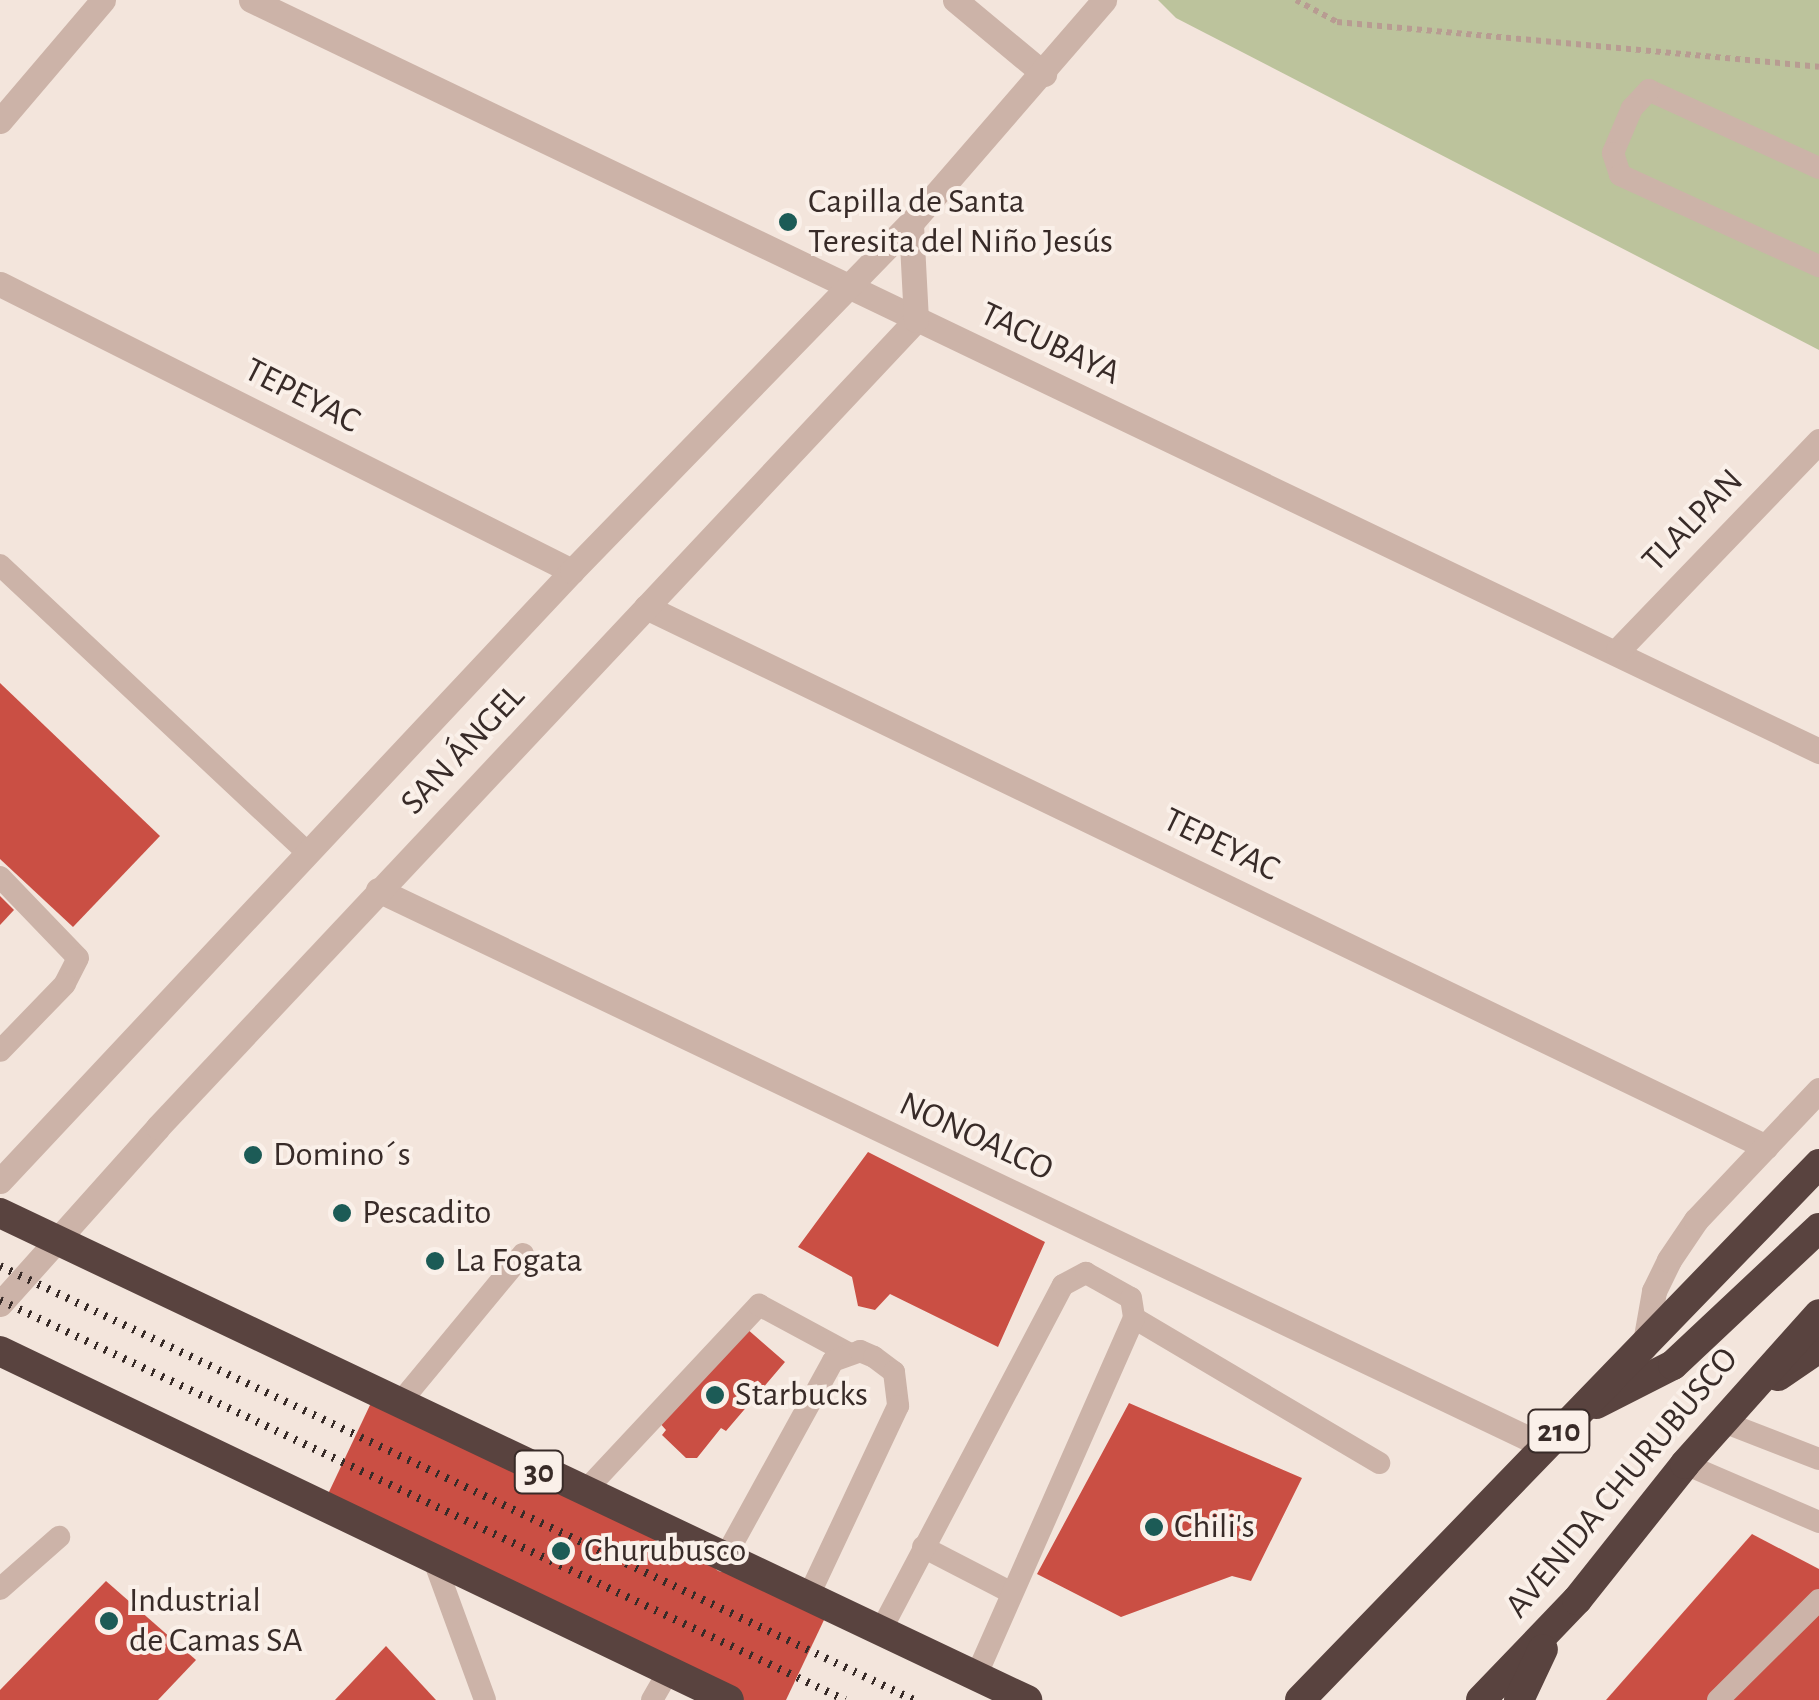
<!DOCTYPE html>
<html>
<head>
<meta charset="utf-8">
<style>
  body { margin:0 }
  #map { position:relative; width:1819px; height:1700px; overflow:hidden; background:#f3e5dc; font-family:"Alegreya Sans",sans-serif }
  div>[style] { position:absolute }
  .green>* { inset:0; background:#bcc39c }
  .building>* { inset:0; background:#ca4f44 }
  .path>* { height:6px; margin-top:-3px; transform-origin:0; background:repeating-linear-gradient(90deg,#b89c92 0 5px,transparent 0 10px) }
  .lane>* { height:22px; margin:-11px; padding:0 11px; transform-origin:11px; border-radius:11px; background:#ccb3a8 }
  .street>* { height:25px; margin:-12.5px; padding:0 12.5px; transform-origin:12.5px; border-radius:12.5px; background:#ccb3a8 }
  .highway>* { height:30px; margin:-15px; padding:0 15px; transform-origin:15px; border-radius:15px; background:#59433f }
  .rail>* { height:8px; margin-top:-4px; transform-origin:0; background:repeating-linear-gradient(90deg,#382b28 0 2.5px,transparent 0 10.5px) }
  .dots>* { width:28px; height:28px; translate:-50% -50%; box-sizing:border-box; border:5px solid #faf0e9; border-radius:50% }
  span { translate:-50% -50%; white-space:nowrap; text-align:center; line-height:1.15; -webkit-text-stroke:8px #faf0e9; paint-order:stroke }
  .shield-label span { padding:2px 8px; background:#faf0e9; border:2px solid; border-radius:8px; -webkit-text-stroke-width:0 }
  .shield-label { font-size:32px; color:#382b28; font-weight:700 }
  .poi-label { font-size:35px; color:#382b28 }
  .left { translate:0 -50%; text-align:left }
  .street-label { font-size:35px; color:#382b28 }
</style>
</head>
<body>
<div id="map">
  <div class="green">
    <div style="clip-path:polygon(1158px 0,1819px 0,1819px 350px,1176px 18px)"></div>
  </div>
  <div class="building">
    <div style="clip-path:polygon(0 683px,160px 836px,73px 927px,0 859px)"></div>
    <div style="clip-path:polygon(0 896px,14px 910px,0 925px)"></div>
    <div style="clip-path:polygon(868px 1152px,1045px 1242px,998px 1347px,890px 1294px,875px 1310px,858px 1306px,852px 1277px,798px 1247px)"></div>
    <div style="clip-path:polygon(746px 1328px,785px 1362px,726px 1431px,721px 1428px,697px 1458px,686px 1458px,662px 1435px,666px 1430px,658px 1421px)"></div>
    <div style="clip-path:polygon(379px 1386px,833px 1601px,786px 1700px,719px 1700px,320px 1511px)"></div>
    <div style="clip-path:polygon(1129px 1403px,1302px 1478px,1251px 1581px,1232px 1576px,1121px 1617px,1037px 1574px)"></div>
    <div style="clip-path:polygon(1752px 1534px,1819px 1569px,1819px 1700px,1606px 1700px)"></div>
    <div style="clip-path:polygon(106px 1581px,196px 1660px,158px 1700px,0 1700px,0 1690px)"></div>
    <div style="clip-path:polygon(386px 1646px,436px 1700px,335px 1700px)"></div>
  </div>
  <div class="path">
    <div style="left:1296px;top:0;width:47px;rotate:28.2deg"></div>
    <div style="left:1337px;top:22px;width:484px;rotate:5.3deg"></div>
  </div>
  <div class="lane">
    <div style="left:1819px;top:168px;width:187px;rotate:-155.4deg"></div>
    <div style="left:1649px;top:90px;width:25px;rotate:133deg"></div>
    <div style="left:1632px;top:108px;width:49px;rotate:112.9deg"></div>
    <div style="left:1613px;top:153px;width:23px;rotate:72deg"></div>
    <div style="left:1620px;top:175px;width:219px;rotate:24.6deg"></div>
    <div style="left:0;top:565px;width:422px;rotate:43.1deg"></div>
    <div style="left:0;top:877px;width:112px;rotate:46.1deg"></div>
    <div style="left:78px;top:958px;width:29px;rotate:117deg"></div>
    <div style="left:65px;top:984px;width:93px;rotate:134.1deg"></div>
    <div style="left:1134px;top:1318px;width:285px;rotate:30.6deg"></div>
    <div style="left:398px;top:1405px;width:196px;rotate:-50.4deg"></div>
    <div style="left:1721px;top:1421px;width:105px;rotate:21.2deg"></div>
    <div style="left:1685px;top:1464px;width:146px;rotate:23.4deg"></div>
    <div style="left:583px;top:1493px;width:258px;rotate:-46.9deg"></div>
    <div style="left:759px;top:1305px;width:101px;rotate:28.3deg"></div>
    <div style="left:923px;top:1547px;width:98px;rotate:27.3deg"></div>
    <div style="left:432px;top:1555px;width:154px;rotate:69.9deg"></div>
    <div style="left:723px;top:1561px;width:228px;rotate:-61.2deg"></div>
    <div style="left:833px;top:1361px;width:29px;rotate:-20deg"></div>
    <div style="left:860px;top:1351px;width:15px;rotate:23deg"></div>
    <div style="left:874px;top:1357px;width:25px;rotate:37deg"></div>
    <div style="left:894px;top:1372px;width:34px;rotate:83deg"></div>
    <div style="left:898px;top:1406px;width:213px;rotate:115.2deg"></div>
    <div style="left:0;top:1589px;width:79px;rotate:-41.4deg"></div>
    <div style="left:880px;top:1632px;width:392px;rotate:-62.2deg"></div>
    <div style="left:1063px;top:1285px;width:26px;rotate:-28deg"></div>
    <div style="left:1086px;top:1273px;width:51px;rotate:29.1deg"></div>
    <div style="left:1131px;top:1298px;width:20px;rotate:81deg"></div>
    <div style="left:1134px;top:1318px;width:391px;rotate:113.8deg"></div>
    <div style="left:652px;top:1700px;width:34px;rotate:-60deg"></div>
    <div style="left:1718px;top:1700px;width:142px;rotate:-44.7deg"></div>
  </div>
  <div class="street">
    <div style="left:251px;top:0;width:1739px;rotate:25.59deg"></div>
    <div style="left:955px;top:0;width:116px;rotate:39.7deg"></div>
    <div style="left:0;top:121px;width:159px;rotate:-49.6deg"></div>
    <div style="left:0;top:284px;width:640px;rotate:26.65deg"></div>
    <div style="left:646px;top:607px;width:1243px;rotate:25.74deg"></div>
    <div style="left:1618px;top:650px;width:290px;rotate:-46.1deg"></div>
    <div style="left:378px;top:890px;width:1292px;rotate:25.49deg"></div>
    <div style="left:0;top:1181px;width:836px;rotate:-46.84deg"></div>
    <div style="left:572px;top:571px;width:486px;rotate:-45.8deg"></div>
    <div style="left:911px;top:223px;width:295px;rotate:-49.1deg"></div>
    <div style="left:0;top:1304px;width:237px;rotate:-48.2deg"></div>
    <div style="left:158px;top:1127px;width:1107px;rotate:-46.79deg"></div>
    <div style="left:916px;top:320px;width:97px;rotate:-93deg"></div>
    <div style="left:1644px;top:1348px;width:58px;rotate:-80deg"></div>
    <div style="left:1654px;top:1291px;width:34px;rotate:-64deg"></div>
    <div style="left:1669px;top:1260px;width:48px;rotate:-56deg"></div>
    <div style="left:1696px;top:1220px;width:179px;rotate:-46.6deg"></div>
  </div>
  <div class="highway">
    <div style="left:0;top:1213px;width:1137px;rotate:25.37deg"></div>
    <div style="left:0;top:1351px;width:808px;rotate:25.58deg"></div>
    <div style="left:1778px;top:1376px;width:50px;rotate:-34.3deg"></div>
    <div style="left:1596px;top:1404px;width:86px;rotate:-26.9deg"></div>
    <div style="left:1673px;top:1365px;width:200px;rotate:-43.2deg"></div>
    <div style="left:1300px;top:1700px;width:746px;rotate:-45.92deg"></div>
    <div style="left:1481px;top:1700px;width:139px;rotate:-46.2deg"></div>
    <div style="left:1577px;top:1600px;width:174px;rotate:-51.5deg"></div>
    <div style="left:1685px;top:1464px;width:201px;rotate:-48.2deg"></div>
    <div style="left:1519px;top:1700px;width:56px;rotate:-64.8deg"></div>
  </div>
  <div class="rail">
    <div style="left:0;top:1266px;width:1012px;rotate:25.4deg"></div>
    <div style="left:0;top:1300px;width:935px;rotate:25.33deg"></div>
  </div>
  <div class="dots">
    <div style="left:788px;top:222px;background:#1c5b56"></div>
    <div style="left:253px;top:1155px;background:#1c5b56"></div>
    <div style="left:342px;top:1213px;background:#1c5b56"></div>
    <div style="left:435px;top:1261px;background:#1c5b56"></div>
    <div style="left:715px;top:1395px;background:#1c5b56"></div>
    <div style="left:1154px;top:1527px;background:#1c5b56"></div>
    <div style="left:561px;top:1551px;background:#1c5b56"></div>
    <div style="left:109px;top:1621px;background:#1c5b56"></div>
  </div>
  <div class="shield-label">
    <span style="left:1559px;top:1431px">210</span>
    <span style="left:539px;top:1472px">30</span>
  </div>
  <div class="poi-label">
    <span class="left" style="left:808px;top:222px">Capilla de Santa<br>Teresita del Niño Jesús</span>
    <span class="left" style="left:273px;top:1155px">Domino´s</span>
    <span class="left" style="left:362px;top:1213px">Pescadito</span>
    <span class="left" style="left:455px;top:1261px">La Fogata</span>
    <span class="left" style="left:735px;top:1395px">Starbucks</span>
    <span class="left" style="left:1174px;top:1527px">Chili's</span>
    <span class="left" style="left:584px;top:1551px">Churubusco</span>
    <span class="left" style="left:129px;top:1621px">Industrial<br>de Camas SA</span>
  </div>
  <div class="street-label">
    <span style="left:1050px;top:344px;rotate:25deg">TACUBAYA</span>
    <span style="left:302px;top:396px;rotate:27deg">TEPEYAC</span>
    <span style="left:1693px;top:521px;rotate:-46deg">TLALPAN</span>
    <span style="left:463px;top:750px;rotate:-47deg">SAN ÁNGEL</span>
    <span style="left:1221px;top:845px;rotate:26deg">TEPEYAC</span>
    <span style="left:976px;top:1137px;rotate:25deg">NONOALCO</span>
    <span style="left:1622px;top:1483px;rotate:-50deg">AVENIDA CHURUBUSCO</span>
  </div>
</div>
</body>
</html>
